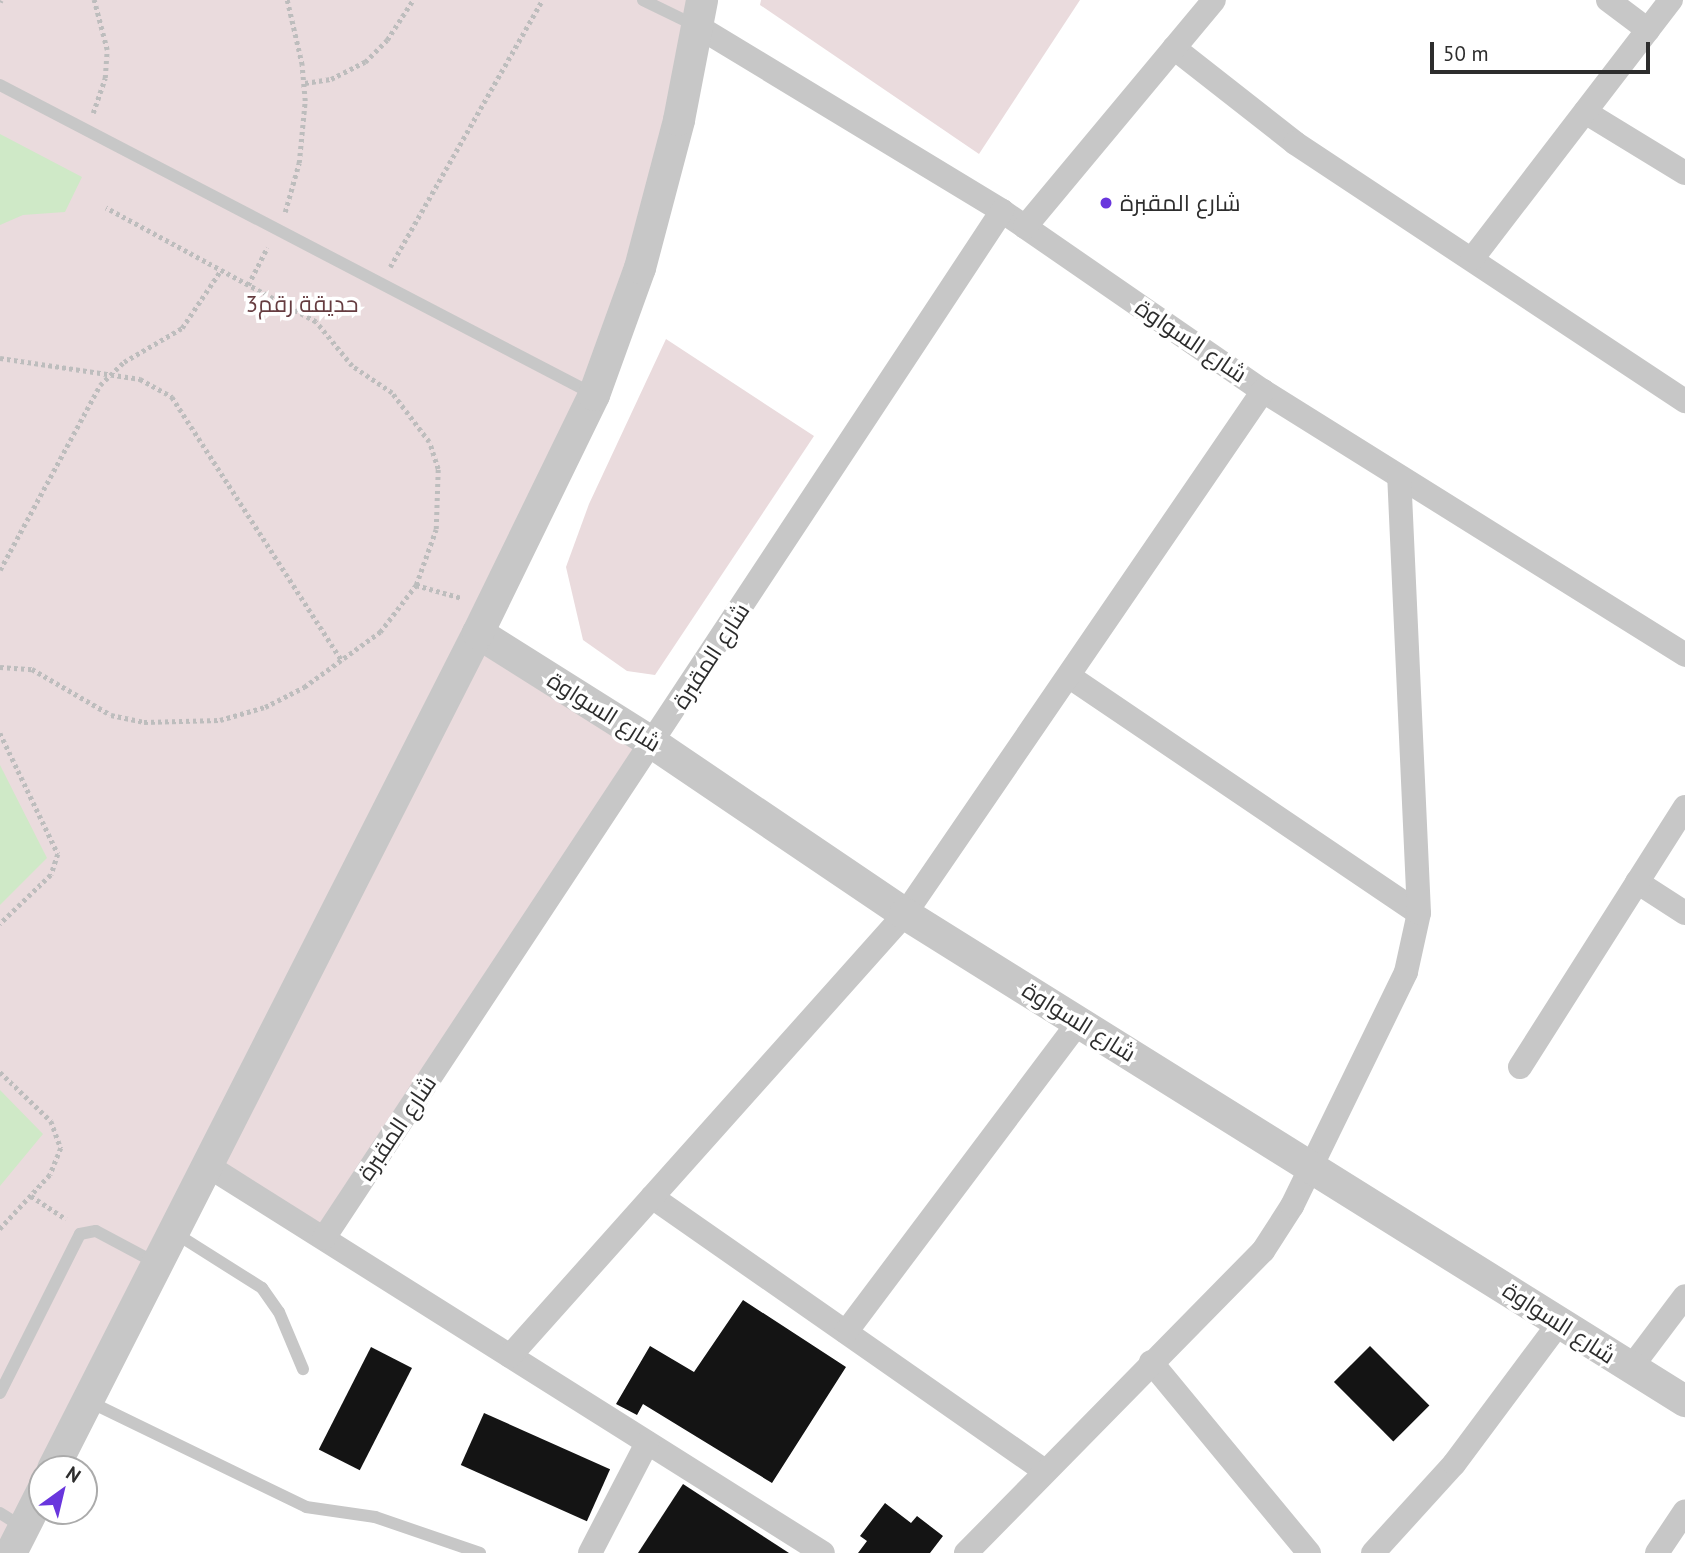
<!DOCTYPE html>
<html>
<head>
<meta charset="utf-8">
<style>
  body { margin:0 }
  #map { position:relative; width:1685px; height:1553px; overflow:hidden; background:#fff; font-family:"PT Sans",Cairo,sans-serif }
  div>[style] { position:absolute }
  .green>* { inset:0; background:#eadbdd }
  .water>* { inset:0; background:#cfe9c7 }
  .building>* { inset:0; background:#141414; transform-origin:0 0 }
  .path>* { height:4.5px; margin-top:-2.25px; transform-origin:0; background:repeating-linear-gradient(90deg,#bdbdbd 0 3.5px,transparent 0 7px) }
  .service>* { height:12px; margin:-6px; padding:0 6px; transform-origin:6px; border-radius:6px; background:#c7c7c7 }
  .minor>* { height:24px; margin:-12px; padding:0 12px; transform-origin:12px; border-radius:12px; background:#c7c7c7 }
  .tertiary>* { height:32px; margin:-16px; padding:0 16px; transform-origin:16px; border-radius:16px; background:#c7c7c7 }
  .dots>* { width:19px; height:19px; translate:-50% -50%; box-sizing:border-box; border:4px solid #fff; border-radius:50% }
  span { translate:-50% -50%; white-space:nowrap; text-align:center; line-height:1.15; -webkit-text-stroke:7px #fff; paint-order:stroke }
  .poi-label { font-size:23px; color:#2d2d2d }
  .left { translate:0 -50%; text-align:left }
  .park-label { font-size:23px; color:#663c40 }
  .street-label { font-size:23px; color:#2d2d2d }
  .north { position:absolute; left:28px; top:1455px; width:70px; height:70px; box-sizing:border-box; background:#fff; border:2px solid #ababab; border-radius:50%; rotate:34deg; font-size:19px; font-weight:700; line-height:28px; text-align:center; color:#2d2d2d }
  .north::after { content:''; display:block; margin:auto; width:24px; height:32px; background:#6936dd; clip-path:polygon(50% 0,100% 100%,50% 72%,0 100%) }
  .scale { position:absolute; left:1430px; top:42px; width:220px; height:32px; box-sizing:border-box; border:4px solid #2d2d2d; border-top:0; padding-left:9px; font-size:21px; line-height:24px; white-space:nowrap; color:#2d2d2d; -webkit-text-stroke:5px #fff; paint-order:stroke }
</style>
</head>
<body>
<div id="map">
  <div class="green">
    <div style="clip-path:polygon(0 0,696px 0,640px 268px,478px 633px,654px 744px,324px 1238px,206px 1164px,42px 1492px,0 1553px)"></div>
    <div style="clip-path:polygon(761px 0,1080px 0,979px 154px,760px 5px)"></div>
    <div style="clip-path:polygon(666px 339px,814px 436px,655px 675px,627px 671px,583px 640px,566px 567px,589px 504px)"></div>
  </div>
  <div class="water">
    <div style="clip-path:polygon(0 134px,82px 177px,65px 212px,23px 215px,0 225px)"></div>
    <div style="clip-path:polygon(0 765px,47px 858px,0 905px)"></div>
    <div style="clip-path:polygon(0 1090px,43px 1134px,0 1186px)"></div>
  </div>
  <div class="building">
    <div style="clip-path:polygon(743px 1300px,846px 1367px,772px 1483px,643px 1404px,637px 1415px,616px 1404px,650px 1346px,694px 1372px)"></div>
    <div style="left:1370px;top:1346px;width:84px;height:51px;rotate:45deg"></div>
    <div style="left:371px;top:1347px;width:46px;height:115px;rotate:27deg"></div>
    <div style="left:484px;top:1413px;width:138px;height:57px;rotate:24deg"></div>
    <div style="clip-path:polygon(683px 1484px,789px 1553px,638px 1553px)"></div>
    <div style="clip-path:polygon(885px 1503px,911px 1523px,917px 1516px,943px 1536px,930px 1553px,858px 1553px,867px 1541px,860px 1536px)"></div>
  </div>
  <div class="path">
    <div style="left:0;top:2px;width:2px;rotate:-63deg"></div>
    <div style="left:305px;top:83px;width:26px;rotate:-9deg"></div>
    <div style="left:331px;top:79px;width:38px;rotate:-27deg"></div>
    <div style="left:365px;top:62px;width:31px;rotate:-45deg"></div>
    <div style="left:387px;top:40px;width:48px;rotate:-57deg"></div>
    <div style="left:93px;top:113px;width:37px;rotate:-71deg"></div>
    <div style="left:105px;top:78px;width:28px;rotate:-86deg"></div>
    <div style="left:107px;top:50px;width:52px;rotate:-104.6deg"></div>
    <div style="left:285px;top:212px;width:51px;rotate:-74.1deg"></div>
    <div style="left:299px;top:163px;width:62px;rotate:-84.5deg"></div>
    <div style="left:305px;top:101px;width:36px;rotate:-95deg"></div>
    <div style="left:302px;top:65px;width:67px;rotate:-103deg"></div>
    <div style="left:390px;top:267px;width:307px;rotate:-60.3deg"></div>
    <div style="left:248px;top:285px;width:42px;rotate:-62.8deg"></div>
    <div style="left:0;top:358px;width:142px;rotate:8.5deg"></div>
    <div style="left:140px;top:379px;width:37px;rotate:29deg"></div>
    <div style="left:172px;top:397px;width:315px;rotate:57.2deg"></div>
    <div style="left:0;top:570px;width:210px;rotate:-61.6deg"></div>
    <div style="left:100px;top:385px;width:33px;rotate:-44deg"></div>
    <div style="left:124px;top:362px;width:67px;rotate:-30.4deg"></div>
    <div style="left:182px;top:328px;width:70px;rotate:-56.1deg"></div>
    <div style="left:416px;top:585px;width:48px;rotate:15.8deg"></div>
    <div style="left:0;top:667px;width:32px;rotate:4deg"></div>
    <div style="left:32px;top:669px;width:91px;rotate:30.2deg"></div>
    <div style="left:111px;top:715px;width:34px;rotate:12deg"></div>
    <div style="left:144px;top:722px;width:76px;rotate:-1.5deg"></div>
    <div style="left:220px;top:720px;width:47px;rotate:-16.1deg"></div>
    <div style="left:265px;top:707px;width:44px;rotate:-27.1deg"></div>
    <div style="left:304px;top:687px;width:94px;rotate:-35.9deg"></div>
    <div style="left:380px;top:632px;width:59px;rotate:-52.5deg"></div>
    <div style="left:416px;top:585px;width:59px;rotate:-70.3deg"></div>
    <div style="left:436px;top:529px;width:60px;rotate:-88.1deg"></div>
    <div style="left:438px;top:469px;width:28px;rotate:-108deg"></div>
    <div style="left:429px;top:442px;width:61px;rotate:-127.1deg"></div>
    <div style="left:392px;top:393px;width:48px;rotate:-146deg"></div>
    <div style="left:352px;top:366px;width:57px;rotate:-129.3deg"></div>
    <div style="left:316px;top:322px;width:239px;rotate:-151.5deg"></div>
    <div style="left:0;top:733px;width:134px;rotate:64.4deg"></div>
    <div style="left:58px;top:854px;width:22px;rotate:108deg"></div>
    <div style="left:51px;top:875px;width:71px;rotate:136.1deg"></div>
    <div style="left:0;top:1072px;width:71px;rotate:43.9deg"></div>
    <div style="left:51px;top:1121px;width:29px;rotate:70deg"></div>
    <div style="left:61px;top:1148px;width:29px;rotate:112deg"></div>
    <div style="left:50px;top:1175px;width:74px;rotate:132.8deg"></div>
    <div style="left:31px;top:1196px;width:42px;rotate:33.3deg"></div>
  </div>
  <div class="service">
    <div style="left:643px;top:0;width:59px;rotate:26.1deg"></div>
    <div style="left:0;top:85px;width:669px;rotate:27.52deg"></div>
    <div style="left:175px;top:1233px;width:103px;rotate:32.3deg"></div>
    <div style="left:262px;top:1288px;width:29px;rotate:55deg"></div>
    <div style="left:279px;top:1312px;width:62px;rotate:67.2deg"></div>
    <div style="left:0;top:1393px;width:178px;rotate:-63.3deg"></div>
    <div style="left:80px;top:1234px;width:16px;rotate:-11deg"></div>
    <div style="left:96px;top:1231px;width:68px;rotate:28.1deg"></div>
    <div style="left:88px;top:1401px;width:242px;rotate:25.9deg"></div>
    <div style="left:306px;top:1507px;width:70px;rotate:8.2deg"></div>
    <div style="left:375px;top:1517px;width:111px;rotate:18.9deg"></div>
    <div style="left:0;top:1513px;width:28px;rotate:32deg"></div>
  </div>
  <div class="minor">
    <div style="left:1608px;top:0;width:50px;rotate:36.9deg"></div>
    <div style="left:697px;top:26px;width:357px;rotate:31.2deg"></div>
    <div style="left:1002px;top:211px;width:317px;rotate:34.6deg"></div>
    <div style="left:1263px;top:391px;width:498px;rotate:32deg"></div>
    <div style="left:1174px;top:48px;width:154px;rotate:38.1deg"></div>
    <div style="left:1295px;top:143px;width:468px;rotate:33.5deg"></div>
    <div style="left:1585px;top:112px;width:117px;rotate:31.4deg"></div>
    <div style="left:1025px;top:227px;width:295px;rotate:-50.2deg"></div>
    <div style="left:1472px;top:259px;width:327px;rotate:-52.5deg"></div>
    <div style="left:1070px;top:677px;width:421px;rotate:34.1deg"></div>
    <div style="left:1637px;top:882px;width:57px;rotate:32.9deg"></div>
    <div style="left:1520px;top:1067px;width:308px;rotate:-57.6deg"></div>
    <div style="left:205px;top:1164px;width:730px;rotate:32.19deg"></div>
    <div style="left:652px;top:1197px;width:478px;rotate:34.9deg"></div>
    <div style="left:324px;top:1238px;width:1231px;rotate:-56.57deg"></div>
    <div style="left:846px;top:1332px;width:388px;rotate:-53.1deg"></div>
    <div style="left:510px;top:1356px;width:593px;rotate:-48.21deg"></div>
    <div style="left:905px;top:914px;width:634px;rotate:-55.61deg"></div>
    <div style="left:1151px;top:1362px;width:248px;rotate:50.4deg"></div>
    <div style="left:1630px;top:1369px;width:91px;rotate:-53deg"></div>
    <div style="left:590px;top:1553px;width:124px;rotate:-62.6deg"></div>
    <div style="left:966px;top:1553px;width:424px;rotate:-45.5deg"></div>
    <div style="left:1263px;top:1251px;width:54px;rotate:-57.2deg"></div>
    <div style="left:1292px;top:1206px;width:260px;rotate:-64deg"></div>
    <div style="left:1406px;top:972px;width:60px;rotate:-77.6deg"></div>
    <div style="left:1419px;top:913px;width:436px;rotate:-92.6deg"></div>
    <div style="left:1373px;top:1553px;width:120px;rotate:-47.7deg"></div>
    <div style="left:1454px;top:1464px;width:177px;rotate:-53.3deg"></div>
    <div style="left:1657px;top:1553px;width:50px;rotate:-56.3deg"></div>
  </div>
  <div class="tertiary">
    <div style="left:478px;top:633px;width:208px;rotate:32.2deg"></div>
    <div style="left:654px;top:744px;width:303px;rotate:34.1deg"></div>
    <div style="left:905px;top:914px;width:920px;rotate:31.98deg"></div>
    <div style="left:53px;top:1469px;width:938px;rotate:-63.05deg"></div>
    <div style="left:478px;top:633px;width:265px;rotate:-64deg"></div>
    <div style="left:594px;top:395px;width:135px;rotate:-70.1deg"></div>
    <div style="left:640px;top:268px;width:153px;rotate:-75.2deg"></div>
    <div style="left:679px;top:120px;width:122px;rotate:-79.1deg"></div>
    <div style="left:11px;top:1553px;width:68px;rotate:-63.1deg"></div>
  </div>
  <div class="dots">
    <div style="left:1106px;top:203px;background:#6936dd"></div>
  </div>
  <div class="poi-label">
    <span class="left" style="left:1120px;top:203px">شارع المقبرة</span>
  </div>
  <div class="park-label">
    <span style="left:302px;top:304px">حديقة رقم3</span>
  </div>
  <div class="street-label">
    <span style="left:1191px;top:341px;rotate:34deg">شارع السواوة</span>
    <span style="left:711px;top:656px;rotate:-57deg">شارع المقبرة</span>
    <span style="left:604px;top:712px;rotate:32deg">شارع السواوة</span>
    <span style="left:1079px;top:1022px;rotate:32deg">شارع السواوة</span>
    <span style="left:397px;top:1128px;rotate:-56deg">شارع المقبرة</span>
    <span style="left:1559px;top:1323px;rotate:33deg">شارع السواوة</span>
  </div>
  <div class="north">N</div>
  <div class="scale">50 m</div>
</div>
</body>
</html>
